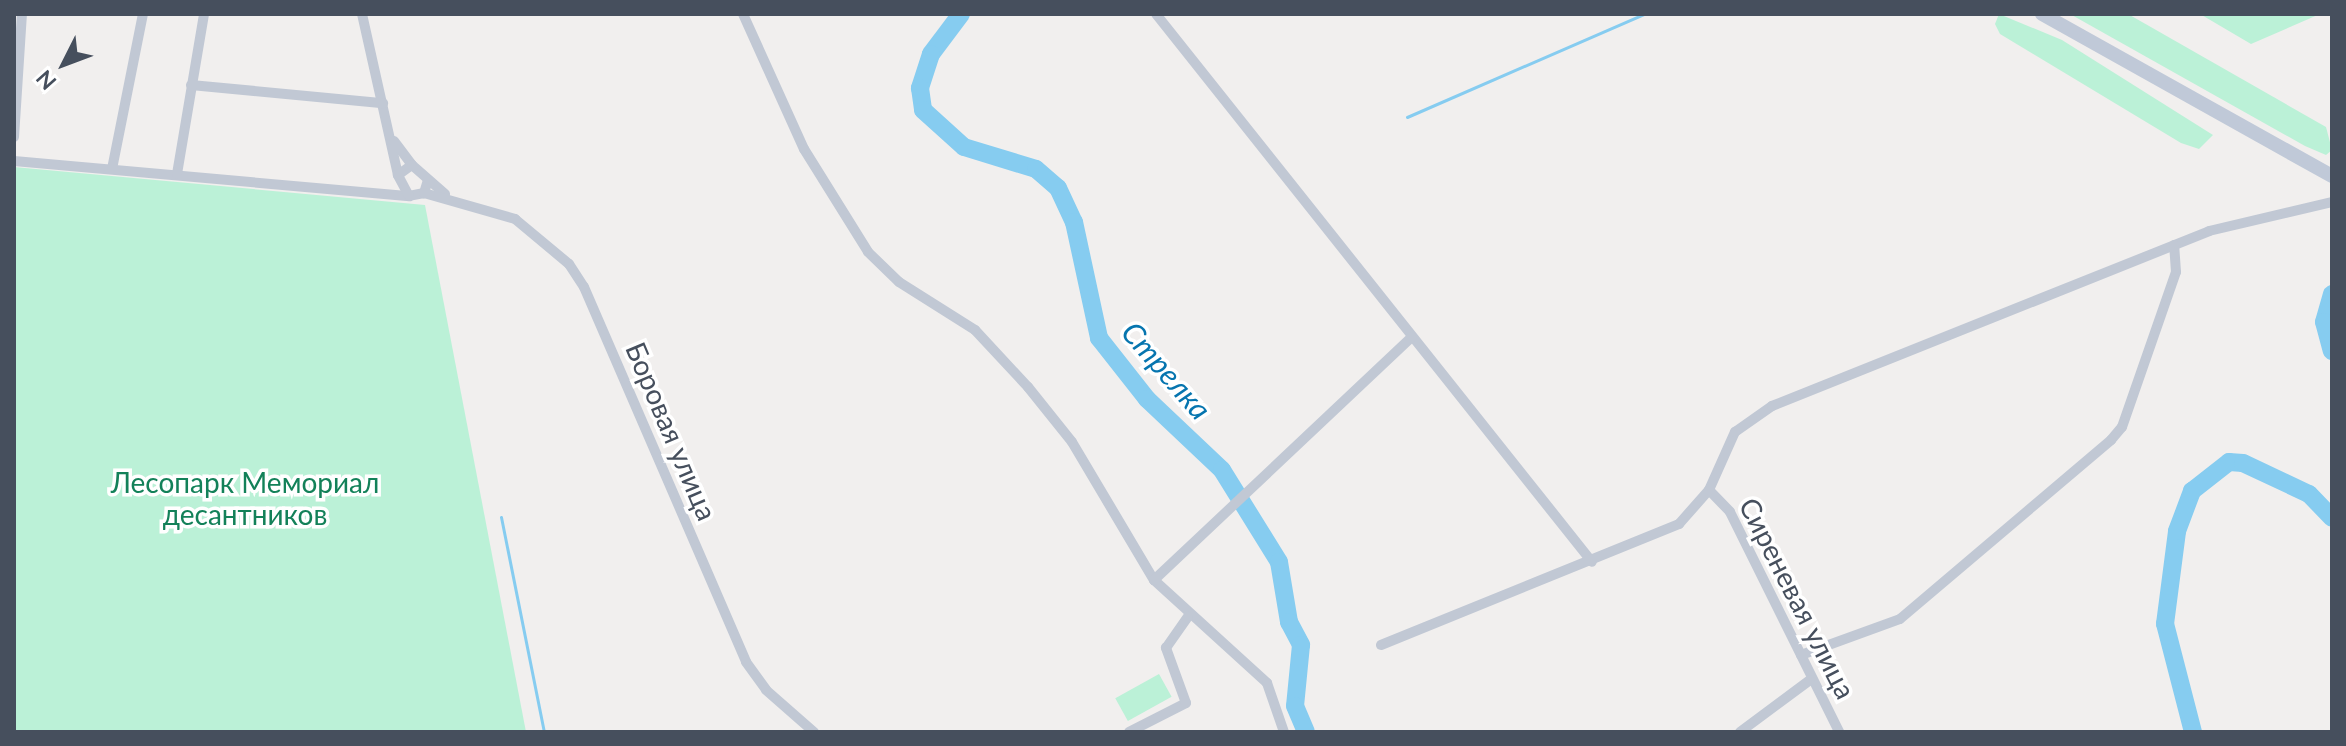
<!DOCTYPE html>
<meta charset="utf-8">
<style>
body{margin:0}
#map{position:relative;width:2346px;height:746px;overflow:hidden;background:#f1efee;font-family:Lato,sans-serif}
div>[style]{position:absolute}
.green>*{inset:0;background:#bbf1d7;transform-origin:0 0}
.stream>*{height:3px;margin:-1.5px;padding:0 1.5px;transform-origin:1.5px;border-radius:1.5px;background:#86ccf0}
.river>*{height:18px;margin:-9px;padding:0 9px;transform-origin:9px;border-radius:9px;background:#86ccf0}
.street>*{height:10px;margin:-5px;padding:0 5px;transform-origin:5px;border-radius:5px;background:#c1c8d4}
.secondary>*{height:14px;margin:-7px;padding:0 7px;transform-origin:7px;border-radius:7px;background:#c0c9d8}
span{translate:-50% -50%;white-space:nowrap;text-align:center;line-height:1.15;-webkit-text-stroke:7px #fff;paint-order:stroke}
.street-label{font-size:28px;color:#464f5d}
.park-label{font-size:28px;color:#138159}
.water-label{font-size:30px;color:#0675af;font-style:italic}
.frame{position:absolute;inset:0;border:16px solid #464f5d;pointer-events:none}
.north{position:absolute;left:24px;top:24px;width:80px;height:80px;-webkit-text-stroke:6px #fff;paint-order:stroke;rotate:228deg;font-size:22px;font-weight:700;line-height:32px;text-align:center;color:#464f5d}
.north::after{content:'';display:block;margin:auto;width:28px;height:36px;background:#464f5d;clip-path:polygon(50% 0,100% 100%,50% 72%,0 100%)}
</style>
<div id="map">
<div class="green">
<div style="clip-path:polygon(1999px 14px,2062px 40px,2213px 135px,2199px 149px,2181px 143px,2000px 34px,1995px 24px)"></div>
<div style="clip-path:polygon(2070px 14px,2128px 14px,2326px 127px,2332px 150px,2326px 155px,2305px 146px)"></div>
<div style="clip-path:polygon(2200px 14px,2320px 14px,2251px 44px)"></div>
<div style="clip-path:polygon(14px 167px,425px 205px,526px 732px,14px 732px)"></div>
<div style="left:1159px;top:674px;width:26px;height:50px;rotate:61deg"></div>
</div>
<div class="stream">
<div style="left:1407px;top:117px;width:258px;rotate:-23.5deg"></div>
<div style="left:501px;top:517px;width:219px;rotate:78.7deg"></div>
</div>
<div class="river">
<div style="left:961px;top:14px;width:50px;rotate:126.9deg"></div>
<div style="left:931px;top:54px;width:36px;rotate:108deg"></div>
<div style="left:920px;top:88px;width:22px;rotate:82deg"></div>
<div style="left:923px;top:110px;width:55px;rotate:42.1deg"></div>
<div style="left:964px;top:147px;width:75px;rotate:17deg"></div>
<div style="left:1036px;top:169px;width:29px;rotate:41deg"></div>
<div style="left:1058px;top:188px;width:38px;rotate:65deg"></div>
<div style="left:1074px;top:222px;width:119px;rotate:77.8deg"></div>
<div style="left:1099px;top:338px;width:78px;rotate:51.8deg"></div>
<div style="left:1147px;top:399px;width:103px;rotate:43.4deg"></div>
<div style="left:1222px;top:470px;width:108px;rotate:58.2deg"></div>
<div style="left:1279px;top:562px;width:61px;rotate:80.5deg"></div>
<div style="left:1289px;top:622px;width:26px;rotate:62deg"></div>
<div style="left:1301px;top:645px;width:61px;rotate:95.6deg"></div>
<div style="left:1295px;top:706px;width:28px;rotate:67deg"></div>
<div style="left:2332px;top:294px;width:29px;rotate:106deg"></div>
<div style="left:2324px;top:322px;width:30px;rotate:75deg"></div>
<div style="left:2193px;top:732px;width:112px;rotate:-104.5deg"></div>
<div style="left:2165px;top:624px;width:94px;rotate:-82.6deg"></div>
<div style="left:2177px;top:531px;width:43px;rotate:-69.4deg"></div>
<div style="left:2192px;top:491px;width:47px;rotate:-38.1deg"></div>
<div style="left:2229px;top:462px;width:14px;rotate:4deg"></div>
<div style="left:2243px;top:463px;width:73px;rotate:25.2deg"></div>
<div style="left:2309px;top:494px;width:33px;rotate:46deg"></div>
</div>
<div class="street">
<div style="left:362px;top:14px;width:165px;rotate:77.4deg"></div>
<div style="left:743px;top:14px;width:148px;rotate:65.7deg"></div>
<div style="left:804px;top:149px;width:121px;rotate:58.1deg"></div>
<div style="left:868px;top:252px;width:43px;rotate:44.1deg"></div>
<div style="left:899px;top:282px;width:90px;rotate:32.3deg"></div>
<div style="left:975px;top:330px;width:78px;rotate:47.1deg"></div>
<div style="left:1028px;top:387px;width:70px;rotate:51.3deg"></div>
<div style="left:1072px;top:442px;width:161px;rotate:59.3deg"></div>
<div style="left:1154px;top:580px;width:153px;rotate:42.3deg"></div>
<div style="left:1267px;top:683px;width:52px;rotate:70.9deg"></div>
<div style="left:1156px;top:14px;width:700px;rotate:51.49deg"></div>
<div style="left:191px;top:85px;width:193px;rotate:5.4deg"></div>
<div style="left:14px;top:137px;width:123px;rotate:-86.3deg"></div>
<div style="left:394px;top:141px;width:30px;rotate:53deg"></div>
<div style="left:14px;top:161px;width:397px;rotate:5.1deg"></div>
<div style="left:112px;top:169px;width:158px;rotate:-78.7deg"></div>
<div style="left:177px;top:174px;width:162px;rotate:-80.4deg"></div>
<div style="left:428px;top:180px;width:14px;rotate:107deg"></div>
<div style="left:424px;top:193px;width:15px;rotate:169deg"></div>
<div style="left:409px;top:196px;width:24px;rotate:-118deg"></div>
<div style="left:398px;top:175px;width:17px;rotate:-36deg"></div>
<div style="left:412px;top:165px;width:44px;rotate:41.3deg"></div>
<div style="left:424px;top:193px;width:95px;rotate:15.9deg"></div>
<div style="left:515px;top:219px;width:70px;rotate:39.8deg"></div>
<div style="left:569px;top:264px;width:27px;rotate:57deg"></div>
<div style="left:584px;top:287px;width:408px;rotate:66.6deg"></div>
<div style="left:746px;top:662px;width:34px;rotate:54deg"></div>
<div style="left:766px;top:690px;width:64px;rotate:41.2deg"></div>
<div style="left:1709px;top:490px;width:30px;rotate:46deg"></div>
<div style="left:1730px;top:512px;width:246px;rotate:63.6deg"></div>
<div style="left:1154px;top:580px;width:354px;rotate:-43.3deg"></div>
<div style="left:1381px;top:645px;width:322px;rotate:-22.1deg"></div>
<div style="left:1679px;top:524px;width:45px;rotate:-48.6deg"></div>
<div style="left:1709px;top:490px;width:64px;rotate:-65.9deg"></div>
<div style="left:1735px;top:432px;width:45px;rotate:-35.1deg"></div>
<div style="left:1772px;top:406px;width:471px;rotate:-21.8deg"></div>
<div style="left:2209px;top:231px;width:126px;rotate:-13.3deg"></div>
<div style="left:1801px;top:655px;width:105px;rotate:-20deg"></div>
<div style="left:1900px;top:619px;width:277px;rotate:-40.3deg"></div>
<div style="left:2111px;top:440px;width:17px;rotate:-50deg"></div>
<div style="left:2122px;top:427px;width:164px;rotate:-70.8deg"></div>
<div style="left:2176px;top:272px;width:27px;rotate:-94deg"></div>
<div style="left:1129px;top:732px;width:64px;rotate:-27deg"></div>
<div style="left:1186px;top:703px;width:59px;rotate:-110deg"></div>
<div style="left:1166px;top:648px;width:38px;rotate:-55deg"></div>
<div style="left:1740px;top:732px;width:87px;rotate:-36.6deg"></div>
</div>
<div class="secondary">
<div style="left:2042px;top:14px;width:332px;rotate:29.2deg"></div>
</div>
<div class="street-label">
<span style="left:672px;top:431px;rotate:67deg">Боровая улица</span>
<span style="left:1798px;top:598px;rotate:63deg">Сиреневая улица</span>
</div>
<div class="park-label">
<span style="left:245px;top:498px">Лесопарк Мемориал<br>десантников</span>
</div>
<div class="water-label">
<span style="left:1167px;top:370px;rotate:49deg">Стрелка</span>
</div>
<div class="frame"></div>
<div class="north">N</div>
</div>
